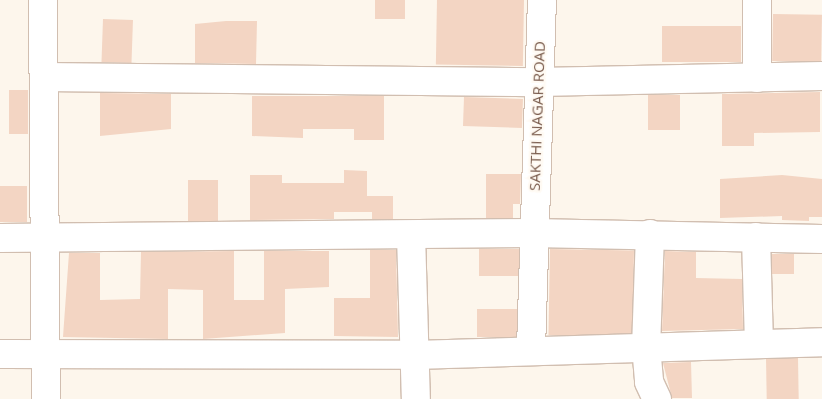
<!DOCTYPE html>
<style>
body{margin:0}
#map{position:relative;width:822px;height:399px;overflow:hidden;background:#fdf6ec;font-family:"Open Sans",sans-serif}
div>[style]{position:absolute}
.building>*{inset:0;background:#f3d5c3;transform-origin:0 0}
.roads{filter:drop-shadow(1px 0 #d1beb0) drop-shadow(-1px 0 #d1beb0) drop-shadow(0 1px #d1beb0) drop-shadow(0 -1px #d1beb0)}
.minor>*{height:28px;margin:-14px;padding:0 14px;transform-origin:14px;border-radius:14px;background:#fff}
span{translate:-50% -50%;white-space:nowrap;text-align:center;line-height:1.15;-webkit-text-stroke:4.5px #fffaf3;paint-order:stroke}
.street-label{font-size:15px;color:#7a5c4d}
</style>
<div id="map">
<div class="building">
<div style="left:375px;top:0;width:30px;height:19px"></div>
<div style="left:524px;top:0;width:66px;height:87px;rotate:91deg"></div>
<div style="left:773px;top:14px;width:49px;height:47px;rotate:1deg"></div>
<div style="left:103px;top:19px;width:30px;height:43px;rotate:2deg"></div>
<div style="clip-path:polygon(226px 21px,257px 21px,256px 64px,195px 63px,195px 24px)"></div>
<div style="left:741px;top:26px;width:36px;height:79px;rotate:90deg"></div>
<div style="left:9px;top:90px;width:19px;height:44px"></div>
<div style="clip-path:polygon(820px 92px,820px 132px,754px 133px,754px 146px,722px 146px,722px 94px)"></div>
<div style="clip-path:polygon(100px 93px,171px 94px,171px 129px,100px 136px)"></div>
<div style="left:648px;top:95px;width:32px;height:35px"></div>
<div style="clip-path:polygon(252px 96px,384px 96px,384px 140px,354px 140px,354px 129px,303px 129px,303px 138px,252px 136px)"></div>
<div style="left:464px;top:97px;width:59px;height:29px;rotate:2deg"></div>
<div style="clip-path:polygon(344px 170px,367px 171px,367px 196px,393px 196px,393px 219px,372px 219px,372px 212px,334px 212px,334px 219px,250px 220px,250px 175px,282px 175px,282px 183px,344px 183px)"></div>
<div style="clip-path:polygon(486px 174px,521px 174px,520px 204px,513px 204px,513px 218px,486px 218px)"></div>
<div style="clip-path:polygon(782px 175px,822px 179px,822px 217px,809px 217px,809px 221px,782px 220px,782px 216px,720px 218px,720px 179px)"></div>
<div style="left:188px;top:180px;width:30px;height:41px"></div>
<div style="left:0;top:186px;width:27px;height:36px"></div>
<div style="left:479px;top:249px;width:40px;height:27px"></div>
<div style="left:550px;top:249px;width:84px;height:86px;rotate:1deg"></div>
<div style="clip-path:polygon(370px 250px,396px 250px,398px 337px,334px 336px,334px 298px,370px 298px)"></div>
<div style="clip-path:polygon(234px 251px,234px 300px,264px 300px,264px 251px,329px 251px,329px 287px,285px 289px,285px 333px,203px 339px,203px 290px,168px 289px,168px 339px,63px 337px,69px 253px,100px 253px,100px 300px,140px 299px,141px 252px)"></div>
<div style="clip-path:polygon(665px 251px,696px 252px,696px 278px,742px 279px,743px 329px,662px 331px)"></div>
<div style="left:772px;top:254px;width:22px;height:20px"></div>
<div style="left:477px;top:309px;width:40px;height:28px"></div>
<div style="left:798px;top:358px;width:41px;height:32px;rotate:89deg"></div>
<div style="clip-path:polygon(691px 362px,692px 398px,672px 398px,663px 363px)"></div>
</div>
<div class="roads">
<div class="minor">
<div style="left:43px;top:0;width:399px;rotate:89.6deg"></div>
<div style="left:44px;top:77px;width:494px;rotate:0.6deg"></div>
<div style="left:538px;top:82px;width:284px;rotate:-1.2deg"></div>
<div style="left:757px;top:78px;width:78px;rotate:-90deg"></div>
<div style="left:650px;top:234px;width:112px;rotate:92deg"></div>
<div style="left:646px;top:346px;width:36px;rotate:85deg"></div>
<div style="left:649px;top:382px;width:19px;rotate:65deg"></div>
<div style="left:411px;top:235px;width:164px;rotate:88.3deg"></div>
<div style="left:756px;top:237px;width:106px;rotate:88.4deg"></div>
<div style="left:0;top:238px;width:533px;rotate:-0.54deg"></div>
<div style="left:533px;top:233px;width:289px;rotate:1.2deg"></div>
<div style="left:531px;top:349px;width:349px;rotate:-88.2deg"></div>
<div style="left:0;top:354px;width:415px;rotate:0.1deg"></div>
<div style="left:415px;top:355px;width:407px;rotate:-1.8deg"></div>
</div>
</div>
<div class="street-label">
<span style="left:537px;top:116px;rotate:-88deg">SAKTHI NAGAR ROAD</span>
</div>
</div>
